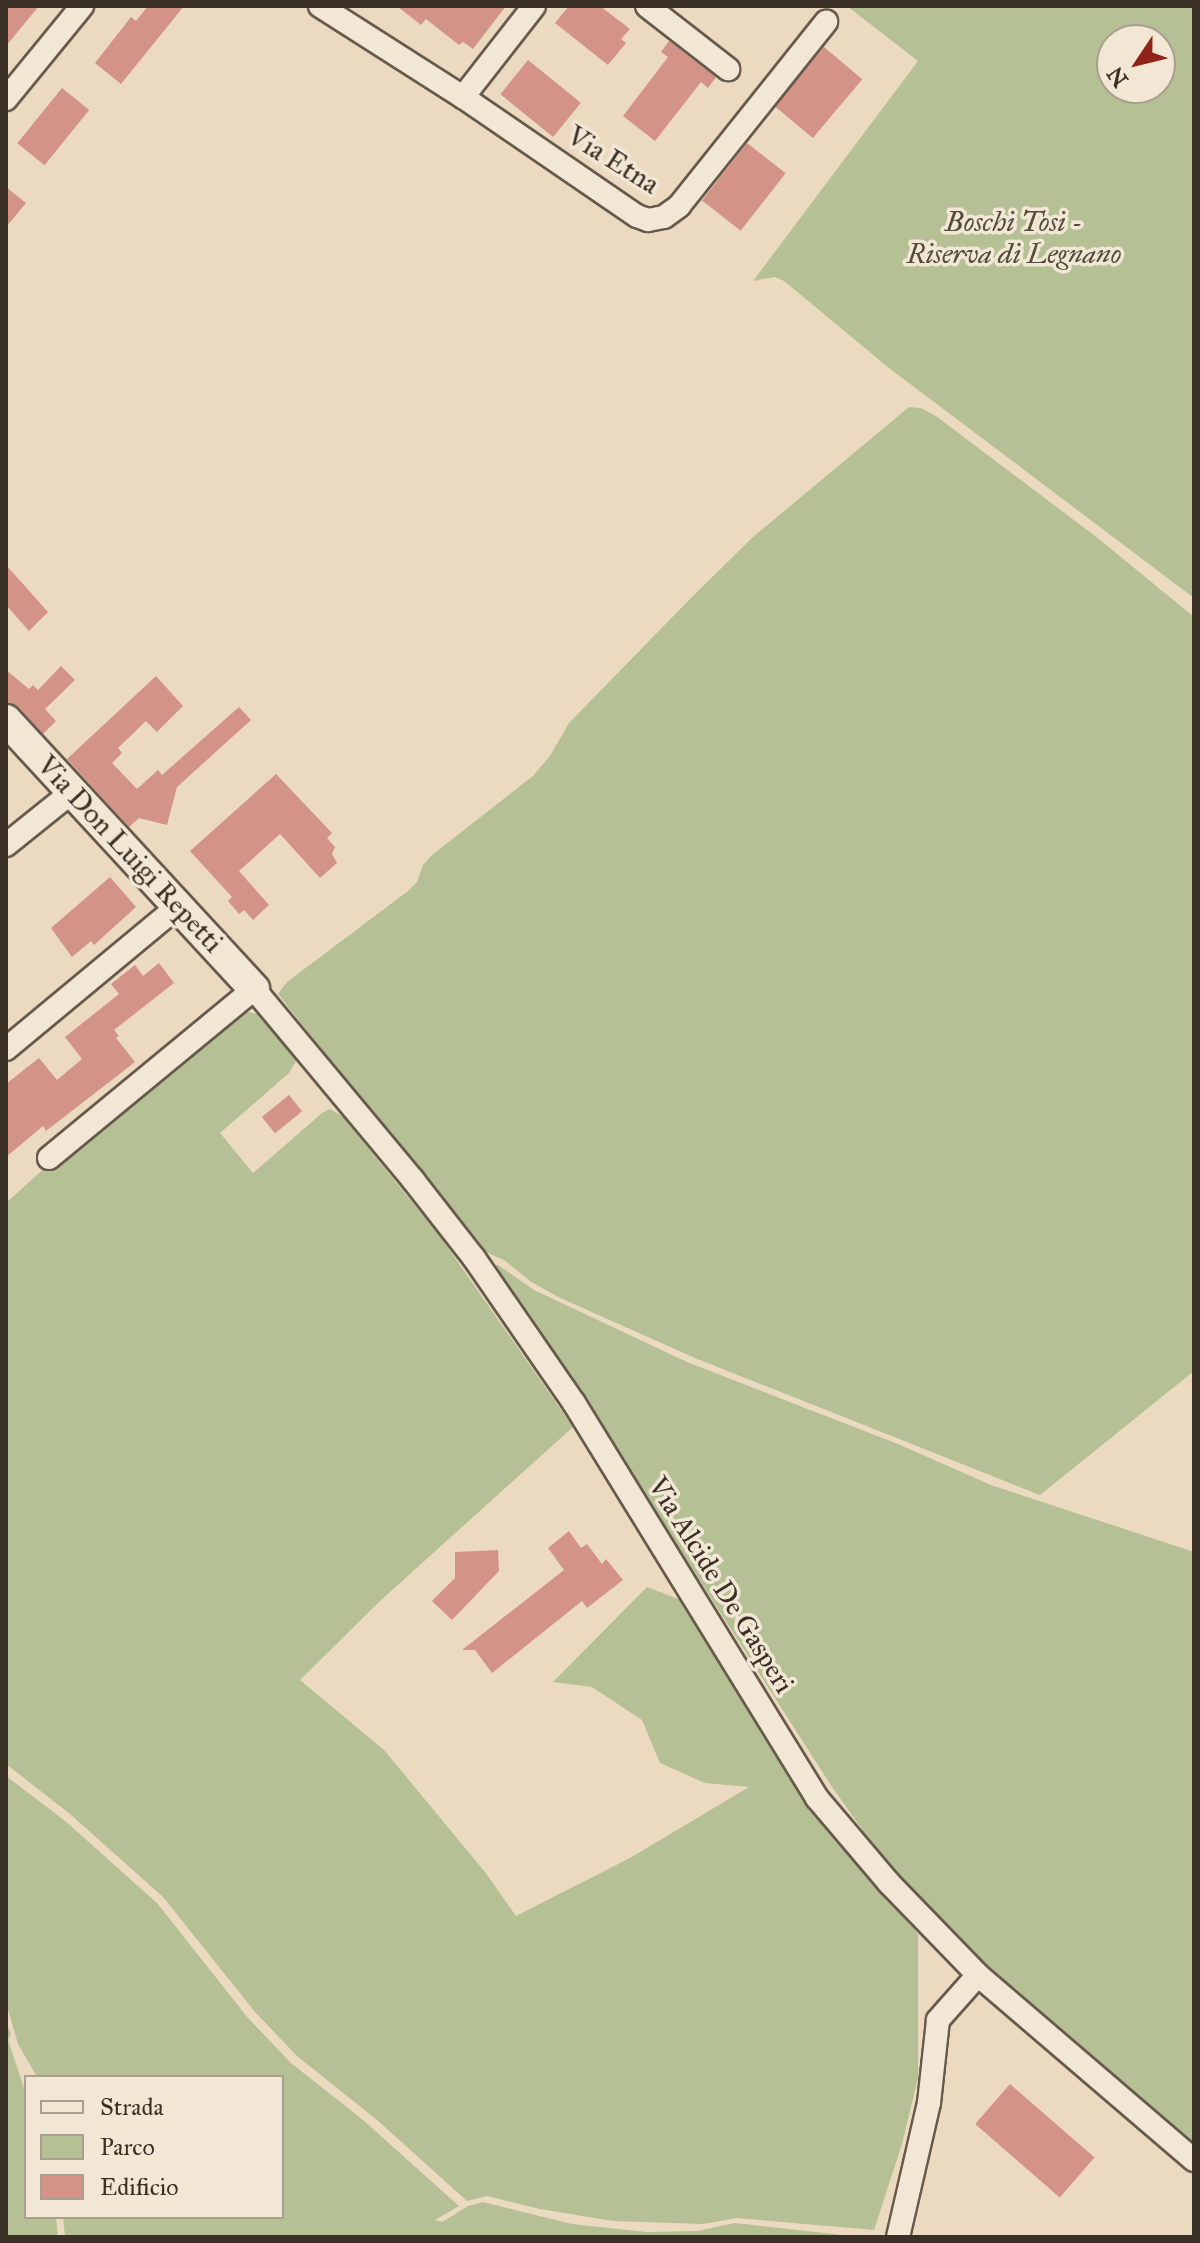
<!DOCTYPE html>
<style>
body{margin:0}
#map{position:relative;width:1200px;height:2243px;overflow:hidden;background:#ebdabf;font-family:"IM FELL Great Primer",serif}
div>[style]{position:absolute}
.green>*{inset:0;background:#b5c094}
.building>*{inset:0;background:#d39386;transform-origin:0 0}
.roads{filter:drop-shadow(2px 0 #675a4c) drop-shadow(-2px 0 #675a4c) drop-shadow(0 2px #675a4c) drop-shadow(0 -2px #675a4c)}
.street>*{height:22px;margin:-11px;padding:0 11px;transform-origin:11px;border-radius:11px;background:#f2e7d5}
.secondary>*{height:30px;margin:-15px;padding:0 15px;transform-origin:15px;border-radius:15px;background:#f2e7d5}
span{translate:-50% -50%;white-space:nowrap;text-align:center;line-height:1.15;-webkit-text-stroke:7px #f2e7d5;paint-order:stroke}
.street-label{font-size:28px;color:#3b3026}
.park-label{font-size:28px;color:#534d3c;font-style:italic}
.frame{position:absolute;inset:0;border:8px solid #3b3026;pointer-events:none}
.legend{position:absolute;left:24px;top:2075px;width:260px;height:144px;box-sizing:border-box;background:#f2e7d5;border:2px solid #a99e8f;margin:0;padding:10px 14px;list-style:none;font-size:24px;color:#3b3026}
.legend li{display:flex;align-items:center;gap:16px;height:40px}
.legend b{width:40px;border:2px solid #a99e8f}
.north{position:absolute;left:1096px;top:24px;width:80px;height:80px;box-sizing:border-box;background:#f2e7d5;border:2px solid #a99e8f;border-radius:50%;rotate:235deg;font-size:22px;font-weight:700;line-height:32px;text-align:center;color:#3b3026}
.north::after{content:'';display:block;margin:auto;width:28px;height:36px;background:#8f2418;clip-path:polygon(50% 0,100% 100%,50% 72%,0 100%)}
</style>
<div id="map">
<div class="green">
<div style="clip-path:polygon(evenodd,847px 6px,1194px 6px,1194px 598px,889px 368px,784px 281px,775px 277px,753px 281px,918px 61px,847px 6px,1112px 40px,1160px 40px,1160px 88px,1112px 88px,1112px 40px)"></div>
<div style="clip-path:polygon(909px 407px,921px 408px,936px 416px,1099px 539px,1194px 617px,1194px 1371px,1040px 1495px,695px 1358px,558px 1297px,530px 1281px,504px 1260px,481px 1250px,278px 994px,287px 982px,408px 891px,417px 882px,423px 865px,432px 855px,533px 776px,550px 756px,569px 723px,690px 599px,753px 537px)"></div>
<div style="clip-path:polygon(243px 1011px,262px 1015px,297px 1059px,289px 1073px,220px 1133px,253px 1173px,322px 1113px,330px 1109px,343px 1117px,439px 1235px,573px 1427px,380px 1601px,300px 1680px,384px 1750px,485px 1872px,516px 1916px,630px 1858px,749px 1787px,705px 1783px,660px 1763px,642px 1720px,592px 1687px,553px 1682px,647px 1587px,681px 1600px,833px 1831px,918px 1934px,918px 2078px,902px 2144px,874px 2230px,737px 2218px,703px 2224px,613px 2221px,540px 2209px,487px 2196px,467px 2201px,377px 2120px,297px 2056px,255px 2012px,163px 1897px,70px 1814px,6px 1764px,6px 1203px,50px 1163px)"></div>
<div style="clip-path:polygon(498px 1265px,534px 1290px,687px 1362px,898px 1444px,991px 1485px,1194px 1552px,1194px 2147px,1001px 1983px,899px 1881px,832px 1787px,565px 1370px,492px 1266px)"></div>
<div style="clip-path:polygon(6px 1776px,64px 1820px,157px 1903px,248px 2018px,291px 2063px,363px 2120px,459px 2206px,435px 2220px,442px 2222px,468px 2206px,483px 2202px,572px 2224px,646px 2232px,697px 2231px,735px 2223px,860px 2237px,65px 2237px,63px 2217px,282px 2217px,282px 2077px,37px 2077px,18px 2044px,6px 2003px)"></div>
<div style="clip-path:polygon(6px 2022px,11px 2034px,8px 2040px,26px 2094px,26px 2217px,56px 2217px,58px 2237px,6px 2237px)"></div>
</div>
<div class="building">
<div style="clip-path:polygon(6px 6px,39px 6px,6px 46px)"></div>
<div style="clip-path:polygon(148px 6px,184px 6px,121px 84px,95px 63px,131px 17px,136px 21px)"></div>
<div style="clip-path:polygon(397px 6px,506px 6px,473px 49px,463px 42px,459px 45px,426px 19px,421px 25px)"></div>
<div style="clip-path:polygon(569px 6px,600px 6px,630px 29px,621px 39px,626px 43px,608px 65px,555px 23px)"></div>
<div style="clip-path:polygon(669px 41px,716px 77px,708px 88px,701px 82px,655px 141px,623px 116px,668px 57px,661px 52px)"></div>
<div style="left:824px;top:47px;width:50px;height:77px;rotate:40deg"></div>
<div style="left:528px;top:60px;width:68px;height:44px;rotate:39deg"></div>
<div style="left:62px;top:88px;width:35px;height:71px;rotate:39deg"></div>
<div style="left:747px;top:143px;width:49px;height:73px;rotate:38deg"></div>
<div style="clip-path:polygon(6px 187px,26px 203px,6px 227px)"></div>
<div style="clip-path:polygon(6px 565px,48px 612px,29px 631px,6px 605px)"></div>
<div style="clip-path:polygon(61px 666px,75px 680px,45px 709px,56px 721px,43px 734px,19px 708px,6px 701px,6px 670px,29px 689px,33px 685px,38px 690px)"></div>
<div style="clip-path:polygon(156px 676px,183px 706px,157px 732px,146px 721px,118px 748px,122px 753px,112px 763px,137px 789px,158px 770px,162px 775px,239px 707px,251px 720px,177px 787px,167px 825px,139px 818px,129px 827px,67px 759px)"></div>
<div style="clip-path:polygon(276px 774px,332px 833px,327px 838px,335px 847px,332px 854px,337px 863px,320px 878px,280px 834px,239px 871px,269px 905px,253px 920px,244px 910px,239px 914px,228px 901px,232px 897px,190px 851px)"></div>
<div style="clip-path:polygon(110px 877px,136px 907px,94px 945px,91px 941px,72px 957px,51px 928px)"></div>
<div style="clip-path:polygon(159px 963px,174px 983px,114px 1030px,119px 1036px,116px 1038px,135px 1062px,46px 1131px,43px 1126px,6px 1157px,6px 1084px,39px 1058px,57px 1080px,82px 1059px,65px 1037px,119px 994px,111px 984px,135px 965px,143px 976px)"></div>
<div style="left:289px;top:1095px;width:21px;height:35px;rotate:51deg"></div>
<div style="clip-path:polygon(569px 1531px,581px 1548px,587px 1544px,602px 1564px,606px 1559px,623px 1580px,587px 1608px,582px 1601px,492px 1673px,475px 1650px,462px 1650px,564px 1570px,548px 1548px)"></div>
<div style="clip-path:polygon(498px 1550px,499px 1571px,452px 1620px,432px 1601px,455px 1578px,455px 1552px)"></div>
<div style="left:1010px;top:2084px;width:112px;height:53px;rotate:41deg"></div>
</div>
<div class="roads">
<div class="street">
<div style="left:320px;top:6px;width:169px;rotate:32.5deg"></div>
<div style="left:463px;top:97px;width:211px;rotate:34.4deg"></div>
<div style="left:637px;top:216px;width:12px;rotate:20deg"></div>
<div style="left:648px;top:220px;width:16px;rotate:-11deg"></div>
<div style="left:664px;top:217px;width:19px;rotate:-36deg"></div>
<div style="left:679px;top:206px;width:236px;rotate:-51.4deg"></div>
<div style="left:647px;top:6px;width:103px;rotate:37.9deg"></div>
<div style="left:463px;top:97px;width:115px;rotate:-52deg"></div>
<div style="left:6px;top:99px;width:120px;rotate:-50.7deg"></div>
<div style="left:6px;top:845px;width:85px;rotate:-38.8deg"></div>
<div style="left:6px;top:1049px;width:224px;rotate:-39.7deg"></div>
<div style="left:49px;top:1158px;width:266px;rotate:-39.5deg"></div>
<div style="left:254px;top:989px;width:249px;rotate:50.2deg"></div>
<div style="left:413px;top:1180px;width:99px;rotate:52deg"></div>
<div style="left:474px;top:1258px;width:176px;rotate:55.4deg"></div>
<div style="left:574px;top:1403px;width:464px;rotate:58.4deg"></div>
<div style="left:817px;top:1798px;width:111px;rotate:49.7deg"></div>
<div style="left:889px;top:1883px;width:128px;rotate:45.9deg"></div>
<div style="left:978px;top:1975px;width:284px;rotate:40.6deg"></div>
<div style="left:898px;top:2237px;width:138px;rotate:-77deg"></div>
<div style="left:929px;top:2103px;width:83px;rotate:-83.8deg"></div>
<div style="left:938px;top:2020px;width:60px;rotate:-48.4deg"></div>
</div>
<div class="secondary">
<div style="left:6px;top:720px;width:366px;rotate:47.3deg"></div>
</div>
</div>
<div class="street-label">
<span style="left:613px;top:160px;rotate:32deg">Via Etna</span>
<span style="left:130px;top:854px;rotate:47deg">Via Don Luigi Repetti</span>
<span style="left:721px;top:1585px;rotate:58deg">Via Alcide De Gasperi</span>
</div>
<div class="park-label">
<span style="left:1014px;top:238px">Boschi Tosi -<br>Riserva di Legnano</span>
</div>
<div class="frame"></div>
<ul class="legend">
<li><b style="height:10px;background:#f2e7d5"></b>Strada</li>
<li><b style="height:22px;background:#b5c094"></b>Parco</li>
<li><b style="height:22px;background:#d39386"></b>Edificio</li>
</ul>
<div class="north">N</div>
</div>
